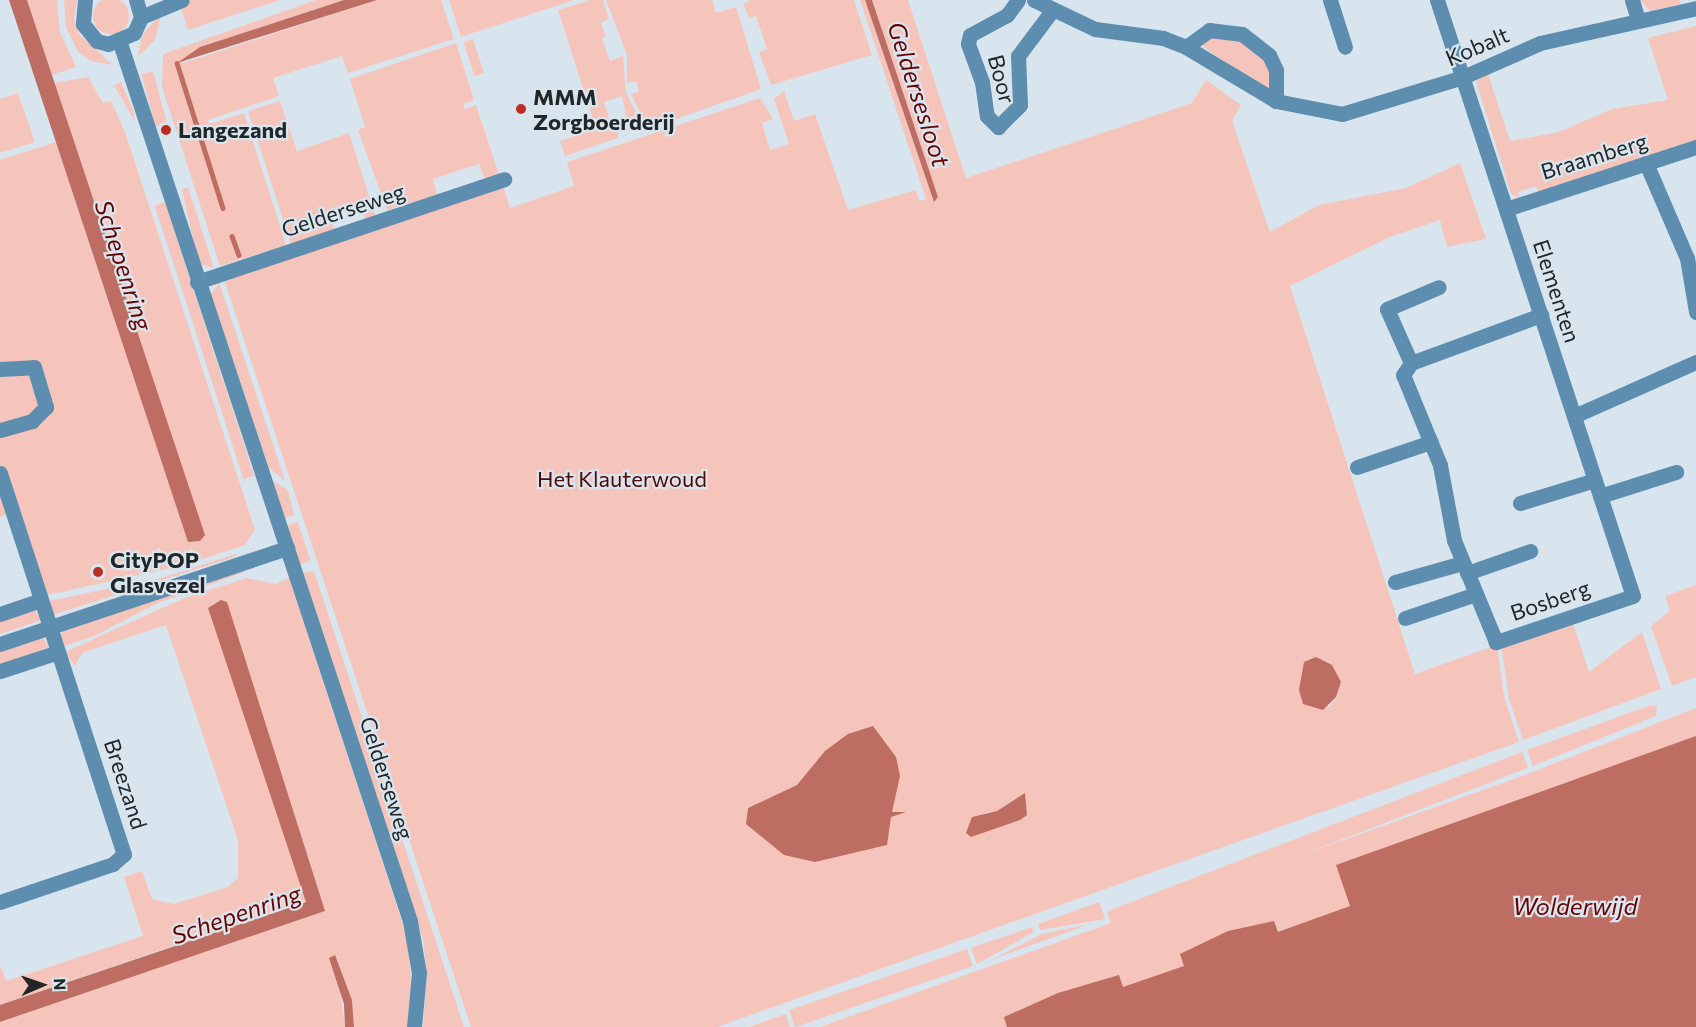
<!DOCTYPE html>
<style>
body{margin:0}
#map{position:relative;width:1696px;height:1027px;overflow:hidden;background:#d9e5ee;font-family:Commissioner,sans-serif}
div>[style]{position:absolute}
.green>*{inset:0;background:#f5c5bc;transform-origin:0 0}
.round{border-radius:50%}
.water>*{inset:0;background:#bd6d61}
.stream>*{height:4.5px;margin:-2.25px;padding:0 2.25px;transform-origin:2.25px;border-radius:2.25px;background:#bd6d61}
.minor>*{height:15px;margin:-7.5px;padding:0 7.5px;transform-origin:7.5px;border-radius:7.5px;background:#5d8eb0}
.dots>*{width:16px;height:16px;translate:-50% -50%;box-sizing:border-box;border:3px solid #d9e5ee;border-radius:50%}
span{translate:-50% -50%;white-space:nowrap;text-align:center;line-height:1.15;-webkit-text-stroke:4.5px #d9e5ee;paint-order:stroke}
.street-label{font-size:22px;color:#212629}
.poi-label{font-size:22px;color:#212629;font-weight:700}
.left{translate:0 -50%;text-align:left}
.park-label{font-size:22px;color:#520703}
.water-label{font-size:24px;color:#6a0200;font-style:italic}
.north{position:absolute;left:12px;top:955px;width:60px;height:60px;-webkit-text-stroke:4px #d9e5ee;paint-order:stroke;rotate:88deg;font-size:16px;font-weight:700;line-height:24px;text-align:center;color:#212629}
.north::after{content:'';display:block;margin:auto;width:21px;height:27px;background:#212629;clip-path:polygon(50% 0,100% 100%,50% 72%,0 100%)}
</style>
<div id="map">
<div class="green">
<div class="round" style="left:93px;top:-2px;width:36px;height:36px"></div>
<div style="clip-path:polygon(27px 0,57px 0,60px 32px,76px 67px,52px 75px)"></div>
<div style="clip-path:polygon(64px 0,77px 0,74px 19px,79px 34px,113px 65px,91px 61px,78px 52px,66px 27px)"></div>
<div style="clip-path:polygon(191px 0,280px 0,188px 30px,180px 5px)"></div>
<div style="clip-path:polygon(316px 0,344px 0,200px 47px,180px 64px,377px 0,441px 0,454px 39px,348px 73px,342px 56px,273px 78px,279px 96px,208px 120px,209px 124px,244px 113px,286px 245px,220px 266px,162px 87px,163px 54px)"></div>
<div style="clip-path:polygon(449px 0,574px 0,461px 37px)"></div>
<div style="clip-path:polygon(590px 0,603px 0,609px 19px,601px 23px,606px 36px,602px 38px,610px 61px,623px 56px,626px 93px,645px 129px,629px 131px,622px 96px,604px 102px,611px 124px,618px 122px,618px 138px,565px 156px,560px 141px,596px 129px,558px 10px)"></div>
<div style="clip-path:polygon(606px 0,712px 0,716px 13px,736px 7px,761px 89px,648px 129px,631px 94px,639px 91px,636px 81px,627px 83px,627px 55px)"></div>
<div style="clip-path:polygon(751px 0,854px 0,872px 55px,771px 85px,759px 52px,767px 49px,756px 16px,749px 18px,743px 4px)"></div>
<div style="clip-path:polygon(evenodd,860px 0,865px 0,934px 202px,938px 197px,872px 0,908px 0,966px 178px,1192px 103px,1206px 80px,1241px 105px,1232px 121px,1270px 232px,1319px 205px,1406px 188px,1460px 163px,1486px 239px,1447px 247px,1440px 220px,1390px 237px,1290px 286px,1415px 674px,1497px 645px,1504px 696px,1519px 742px,717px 1027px,471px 1027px,224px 279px,503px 186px,510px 208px,574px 186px,567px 162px,760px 98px,773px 119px,762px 123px,770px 150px,789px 144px,774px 99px,784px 91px,794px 121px,815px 114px,848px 210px,916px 190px,919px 201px,926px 199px,860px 0,1326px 661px,1340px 679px,1336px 698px,1329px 707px,1303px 704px,1300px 690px,1326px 661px,860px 0,1025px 794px,1027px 815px,978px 814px,997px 811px,1025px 794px)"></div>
<div style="clip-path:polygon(1640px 0,1679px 0,1681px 4px,1650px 11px)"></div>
<div style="clip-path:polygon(161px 14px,155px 40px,138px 57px,142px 35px)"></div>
<div style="clip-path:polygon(1696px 26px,1696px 142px,1539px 193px,1536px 186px,1518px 192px,1520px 198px,1511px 194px,1476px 81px,1488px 74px,1510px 141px,1559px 132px,1612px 109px,1668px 100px,1648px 38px)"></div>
<div style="clip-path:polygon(1212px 36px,1243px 41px,1265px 61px,1273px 75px,1268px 91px,1202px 46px)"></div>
<div style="left:473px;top:39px;width:36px;height:10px;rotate:72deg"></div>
<div style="clip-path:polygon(456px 43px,474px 100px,463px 104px,465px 109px,476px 105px,499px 175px,485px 180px,479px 164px,433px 179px,437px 195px,387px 210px,358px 130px,365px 127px,350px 79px)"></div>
<div style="left:153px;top:71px;width:54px;height:12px;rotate:75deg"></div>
<div style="clip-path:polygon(88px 77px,103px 103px,111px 101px,125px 132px,255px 530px,245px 545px,184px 565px,47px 595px,16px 511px,0 517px,0 160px,56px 142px,188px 542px,205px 535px,54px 83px)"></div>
<div style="clip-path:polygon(121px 82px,133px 110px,135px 122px,114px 85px)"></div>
<div style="clip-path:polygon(18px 93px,35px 142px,0 153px,0 99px)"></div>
<div style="clip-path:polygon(280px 101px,297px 151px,349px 133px,375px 215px,365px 219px,360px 207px,331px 216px,334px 230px,291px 244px,248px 111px)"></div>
<div style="clip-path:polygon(188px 187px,214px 268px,201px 264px,194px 243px,182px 189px)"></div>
<div style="left:165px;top:202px;width:288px;height:11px;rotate:72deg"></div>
<div style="clip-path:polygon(219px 282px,285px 481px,269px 468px,211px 295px)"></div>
<div style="clip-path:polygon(272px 481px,288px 490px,294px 515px,285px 518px)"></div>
<div style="left:298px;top:522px;width:41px;height:12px;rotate:72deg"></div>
<div style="clip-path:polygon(239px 553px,234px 557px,53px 615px,49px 601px,161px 578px)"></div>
<div style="clip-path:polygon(314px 571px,464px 1027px,423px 1027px,427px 974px,423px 939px,303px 573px)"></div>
<div style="clip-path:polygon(238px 572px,245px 572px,158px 603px,92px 637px,64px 646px,60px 636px,64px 630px)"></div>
<div style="clip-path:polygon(246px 578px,276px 584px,289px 578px,407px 937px,411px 980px,407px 1027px,354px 1027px,352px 1000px,335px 955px,345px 1027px,0 1027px,0 1022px,325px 911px,307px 900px,0 1005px,0 965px,6px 981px,143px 936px,124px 877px,142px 871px,152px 899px,174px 904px,228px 887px,238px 878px,238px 840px,166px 625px,82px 653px,75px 666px,65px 652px,182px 599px)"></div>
<div style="clip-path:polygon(1696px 585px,1696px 677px,1672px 686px,1651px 626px,1670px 611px,1665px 596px)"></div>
<div style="clip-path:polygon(34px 609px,42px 620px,0 634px,0 619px)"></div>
<div style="clip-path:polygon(1571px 618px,1589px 672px,1642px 632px,1661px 689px,1523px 740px,1509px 699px,1501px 644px)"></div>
<div style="clip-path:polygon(42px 636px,49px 647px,0 666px,0 650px)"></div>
<div style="clip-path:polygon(1651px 705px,1657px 707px,1656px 716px,1533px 766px,1527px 750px)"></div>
<div style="clip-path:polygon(1696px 708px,1696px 1027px,820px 1027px,1525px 775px)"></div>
<div style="left:1522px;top:752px;width:17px;height:445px;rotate:69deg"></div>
<div style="clip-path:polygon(1099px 902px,1105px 919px,1040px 930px,1038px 924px)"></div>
<div style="clip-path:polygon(1090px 924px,1029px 946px,991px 960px,1042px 934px)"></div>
<div style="clip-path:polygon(1032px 927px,1034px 932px,977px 964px,971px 948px)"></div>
<div style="left:967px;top:949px;width:18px;height:188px;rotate:71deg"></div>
<div style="clip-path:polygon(786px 1014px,790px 1027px,749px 1027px)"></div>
</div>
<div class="water">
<div style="clip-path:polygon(9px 0,27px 0,205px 535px,200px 541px,188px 542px)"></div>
<div style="clip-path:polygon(344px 0,377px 0,177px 63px,200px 47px)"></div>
<div style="clip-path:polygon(865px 0,872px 0,938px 197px,934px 202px)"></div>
<div style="clip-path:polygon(221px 600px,227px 602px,325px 911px,0 1022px,0 1005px,306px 902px,208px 608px)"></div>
<div style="clip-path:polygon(1316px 657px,1332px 665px,1341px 682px,1336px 697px,1323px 710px,1303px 704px,1299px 690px,1304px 662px)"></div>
<div style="clip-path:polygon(873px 726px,896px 757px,900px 776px,892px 812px,906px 812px,891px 817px,887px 845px,815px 862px,784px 855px,746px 824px,748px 808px,797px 785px,825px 751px,848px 734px)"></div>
<div style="clip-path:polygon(1696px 736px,1696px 1027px,1007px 1027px,1004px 1017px,1058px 993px,1119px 975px,1123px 987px,1184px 966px,1180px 954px,1228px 931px,1274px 921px,1278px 932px,1350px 906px,1336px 865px)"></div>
<div style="clip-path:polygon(1025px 793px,1027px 815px,1020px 820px,971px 837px,966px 833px,972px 817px,997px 811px)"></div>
<div style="clip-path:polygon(335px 955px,352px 1000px,354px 1027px,345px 1027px,344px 1004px,329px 958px)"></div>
</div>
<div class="stream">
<div style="left:177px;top:63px;width:152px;rotate:72.4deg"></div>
<div style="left:232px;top:236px;width:20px;rotate:70deg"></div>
</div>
<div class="minor">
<div style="left:85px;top:0;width:24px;rotate:95deg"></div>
<div style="left:83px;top:24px;width:22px;rotate:51deg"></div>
<div style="left:97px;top:41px;width:11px;rotate:15deg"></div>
<div style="left:108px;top:44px;width:28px;rotate:-23deg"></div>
<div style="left:134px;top:33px;width:17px;rotate:-66deg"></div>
<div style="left:141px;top:17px;width:18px;rotate:-106deg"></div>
<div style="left:1018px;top:0;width:19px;rotate:126deg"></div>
<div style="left:1007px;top:15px;width:42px;rotate:151.6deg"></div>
<div style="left:970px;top:35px;width:9px;rotate:103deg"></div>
<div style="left:968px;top:44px;width:40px;rotate:69.8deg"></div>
<div style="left:982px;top:82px;width:34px;rotate:82deg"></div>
<div style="left:987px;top:116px;width:16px;rotate:45deg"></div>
<div style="left:998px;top:127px;width:31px;rotate:-45deg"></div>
<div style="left:1020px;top:105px;width:49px;rotate:-92.3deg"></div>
<div style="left:1018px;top:56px;width:55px;rotate:-53.1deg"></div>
<div style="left:1034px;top:0;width:68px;rotate:25.4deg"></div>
<div style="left:1095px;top:29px;width:69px;rotate:7.5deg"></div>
<div style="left:1163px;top:38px;width:25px;rotate:21deg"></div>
<div style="left:1186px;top:47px;width:105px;rotate:31deg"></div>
<div style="left:1276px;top:101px;width:67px;rotate:11.1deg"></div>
<div style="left:1342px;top:114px;width:127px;rotate:-17deg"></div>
<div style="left:1463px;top:77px;width:84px;rotate:-23.8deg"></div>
<div style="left:1540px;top:43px;width:160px;rotate:-12.6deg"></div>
<div style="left:1330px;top:0;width:49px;rotate:72.3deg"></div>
<div style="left:1437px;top:0;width:627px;rotate:71.8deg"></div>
<div style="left:1633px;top:596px;width:145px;rotate:161.4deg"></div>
<div style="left:1496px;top:642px;width:110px;rotate:-112.4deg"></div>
<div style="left:1454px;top:540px;width:76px;rotate:-100.6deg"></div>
<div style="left:1440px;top:465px;width:97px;rotate:-112.3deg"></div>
<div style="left:1403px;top:375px;width:14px;rotate:-56deg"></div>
<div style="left:1411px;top:363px;width:139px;rotate:-20.3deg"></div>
<div style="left:1632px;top:0;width:21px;rotate:73deg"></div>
<div style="left:141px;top:17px;width:44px;rotate:-22.5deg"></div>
<div style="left:120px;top:43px;width:925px;rotate:71.72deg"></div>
<div style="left:410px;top:921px;width:53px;rotate:80.2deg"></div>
<div style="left:419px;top:973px;width:54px;rotate:95.3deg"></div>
<div style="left:1186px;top:47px;width:29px;rotate:-36deg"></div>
<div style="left:1209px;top:30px;width:33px;rotate:7deg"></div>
<div style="left:1242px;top:34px;width:34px;rotate:38deg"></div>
<div style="left:1269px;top:55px;width:17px;rotate:65deg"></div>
<div style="left:1276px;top:70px;width:31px;rotate:90deg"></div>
<div style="left:1646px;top:163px;width:103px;rotate:66.7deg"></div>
<div style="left:1687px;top:258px;width:55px;rotate:80.5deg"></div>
<div style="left:1506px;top:209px;width:200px;rotate:-18.1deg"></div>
<div style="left:197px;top:282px;width:324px;rotate:-18.5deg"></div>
<div style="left:1411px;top:363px;width:59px;rotate:-114deg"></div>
<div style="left:1387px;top:309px;width:56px;rotate:-22.9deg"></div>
<div style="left:0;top:369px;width:34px;rotate:-3deg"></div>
<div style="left:34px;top:367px;width:42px;rotate:73.3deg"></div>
<div style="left:46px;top:407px;width:20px;rotate:135deg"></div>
<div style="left:32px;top:421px;width:33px;rotate:164deg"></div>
<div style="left:1574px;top:416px;width:133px;rotate:-23.9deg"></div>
<div style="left:1357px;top:467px;width:78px;rotate:-18.7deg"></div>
<div style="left:0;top:473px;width:401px;rotate:72deg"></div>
<div style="left:124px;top:854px;width:15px;rotate:138deg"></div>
<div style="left:113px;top:864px;width:119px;rotate:161.4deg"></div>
<div style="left:1600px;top:496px;width:80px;rotate:-17.5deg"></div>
<div style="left:1520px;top:503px;width:78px;rotate:-17deg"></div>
<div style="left:1467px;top:573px;width:67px;rotate:-19.2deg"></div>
<div style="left:1395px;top:582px;width:70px;rotate:-15.8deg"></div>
<div style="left:0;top:614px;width:43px;rotate:-18.9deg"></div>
<div style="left:1405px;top:618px;width:75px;rotate:-18.7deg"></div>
<div style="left:0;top:644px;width:303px;rotate:-18.5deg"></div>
<div style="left:0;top:671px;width:61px;rotate:-18.1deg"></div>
</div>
<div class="dots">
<div style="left:521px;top:109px;background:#bc2e20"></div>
<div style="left:166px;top:130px;background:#bc2e20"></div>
<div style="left:98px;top:572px;background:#bc2e20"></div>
</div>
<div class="street-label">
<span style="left:1477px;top:46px;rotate:-23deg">Kobalt</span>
<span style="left:1002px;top:79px;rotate:75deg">Boor</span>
<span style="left:1594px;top:156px;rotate:-17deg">Braamberg</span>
<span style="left:343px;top:210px;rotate:-18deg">Gelderseweg</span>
<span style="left:1557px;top:291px;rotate:72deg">Elementen</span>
<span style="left:1550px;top:600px;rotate:-19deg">Bosberg</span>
<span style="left:387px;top:778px;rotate:72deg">Gelderseweg</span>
<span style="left:126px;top:784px;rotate:72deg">Breezand</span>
</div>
<div class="poi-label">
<span class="left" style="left:533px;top:109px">MMM<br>Zorgboerderij</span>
<span class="left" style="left:178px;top:130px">Langezand</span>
<span class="left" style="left:110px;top:572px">CityPOP<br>Glasvezel</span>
</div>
<div class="park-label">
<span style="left:622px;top:479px">Het Klauterwoud</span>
</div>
<div class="water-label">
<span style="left:919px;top:94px;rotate:72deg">Geldersesloot</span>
<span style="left:124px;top:265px;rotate:72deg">Schepenring</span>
<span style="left:1575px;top:906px">Wolderwijd</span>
<span style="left:236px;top:914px;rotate:-19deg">Schepenring</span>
</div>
<div class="north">N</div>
</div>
